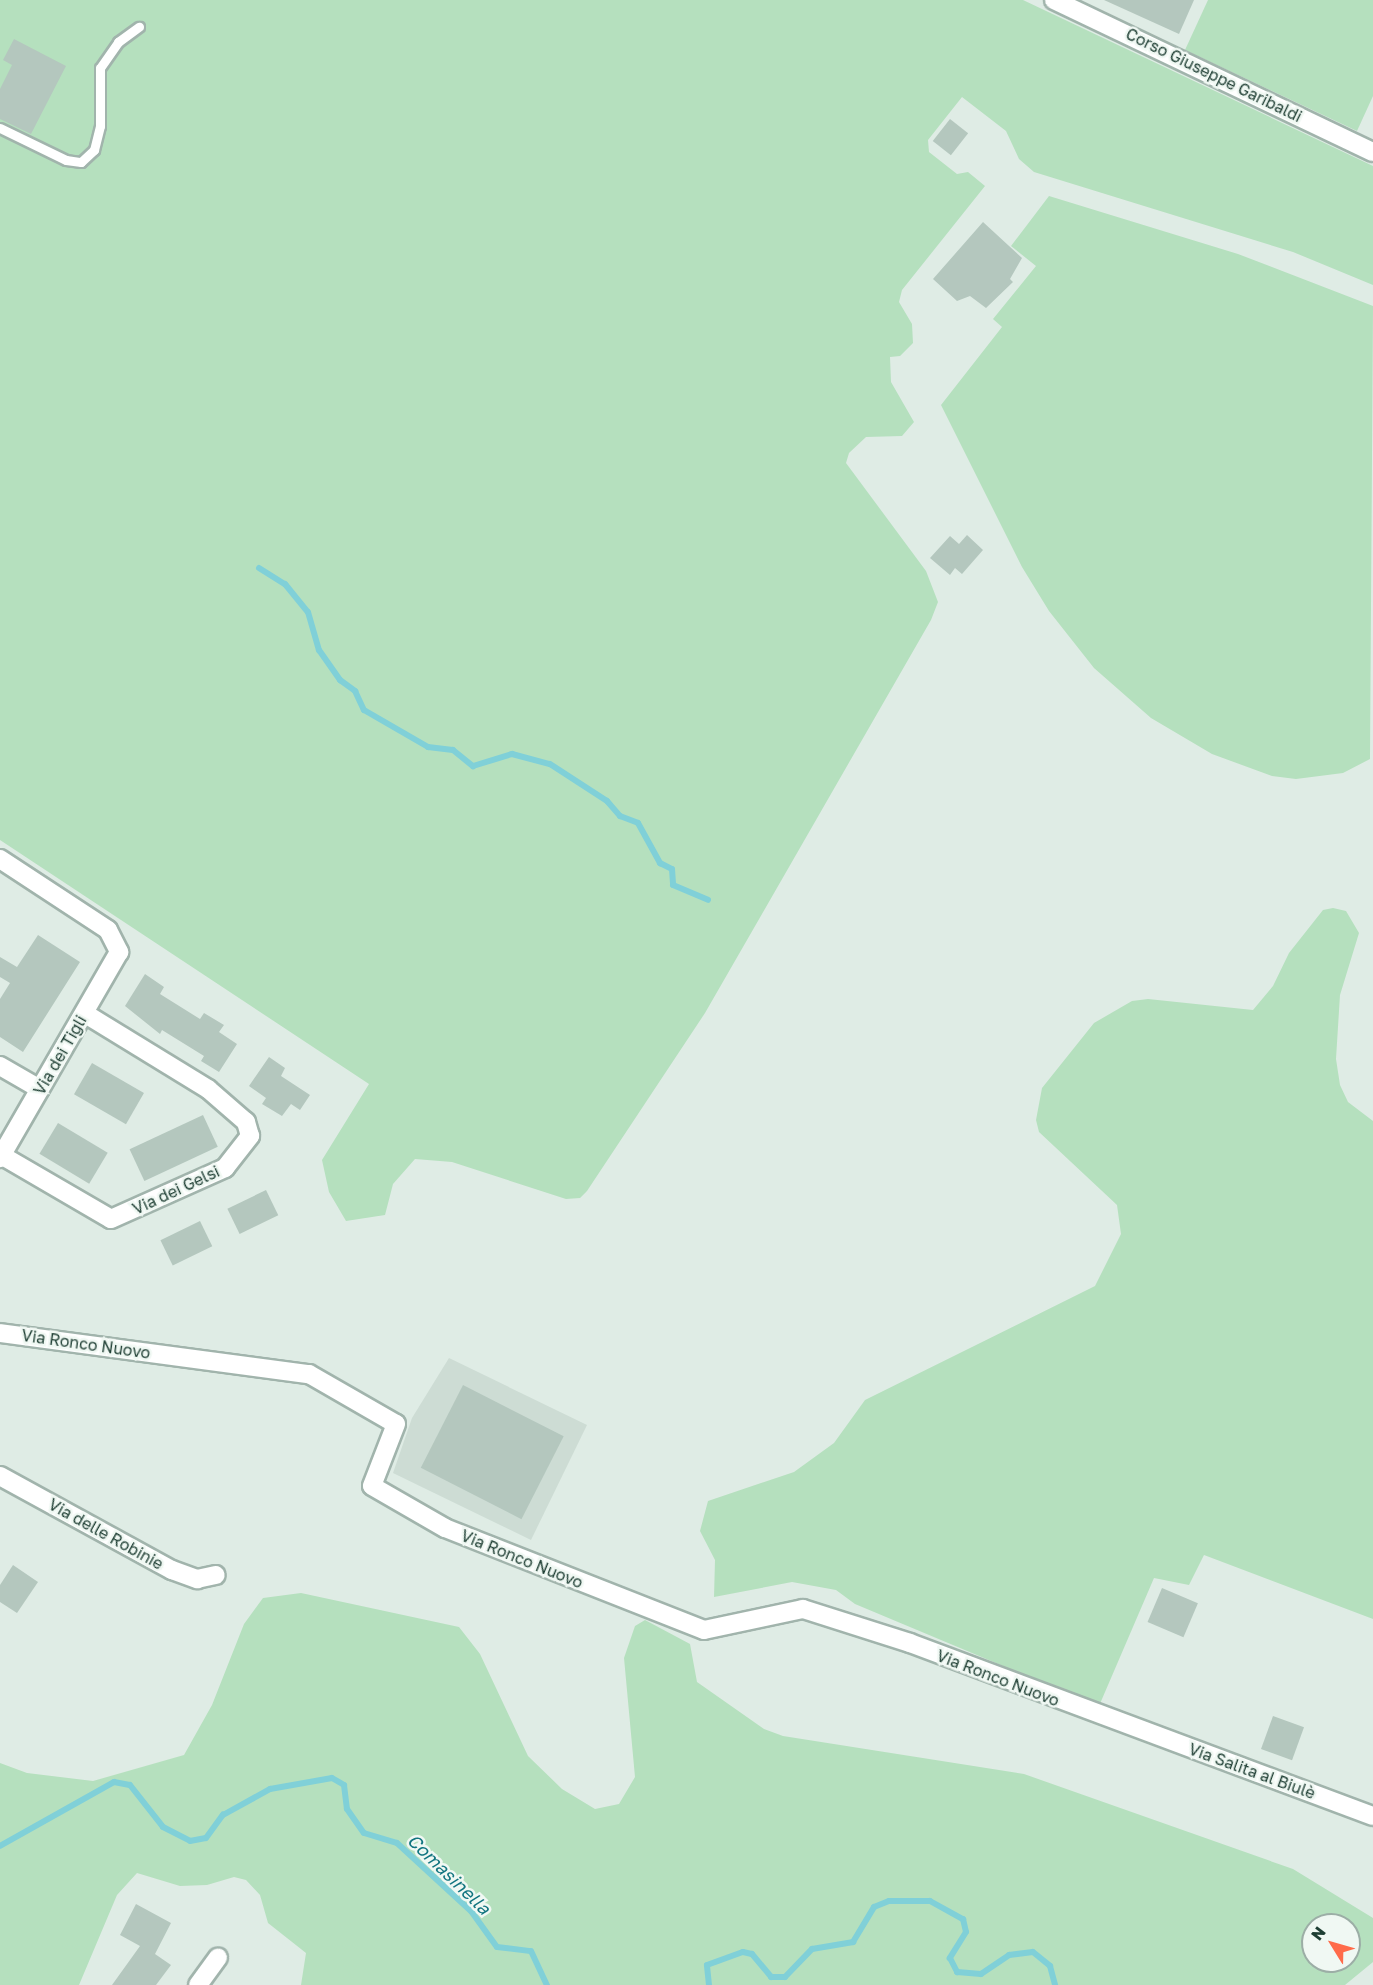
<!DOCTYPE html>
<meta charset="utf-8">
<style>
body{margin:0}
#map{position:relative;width:1373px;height:1985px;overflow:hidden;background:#dfece5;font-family:"Golos Text",sans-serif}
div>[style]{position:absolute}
.built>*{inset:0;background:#cddcd4}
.green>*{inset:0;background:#b5e0be}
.stream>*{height:6px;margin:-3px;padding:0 3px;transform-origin:3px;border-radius:3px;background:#80d0d8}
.building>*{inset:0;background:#b4c7be;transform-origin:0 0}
.roads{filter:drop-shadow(2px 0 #a1b4ac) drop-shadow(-2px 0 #a1b4ac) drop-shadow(0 2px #a1b4ac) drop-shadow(0 -2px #a1b4ac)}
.lane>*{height:9px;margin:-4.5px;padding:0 4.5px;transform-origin:4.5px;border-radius:4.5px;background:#fff}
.street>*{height:18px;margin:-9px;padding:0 9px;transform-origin:9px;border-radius:9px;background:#fff}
.secondary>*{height:18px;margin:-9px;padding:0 9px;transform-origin:9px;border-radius:9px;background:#fff}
span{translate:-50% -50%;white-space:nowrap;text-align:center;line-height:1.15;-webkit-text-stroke:5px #f0f8f3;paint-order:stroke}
.street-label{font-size:16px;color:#1e3e33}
.water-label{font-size:18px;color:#127580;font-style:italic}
.north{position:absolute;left:1301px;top:1913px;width:60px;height:60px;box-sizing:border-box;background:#f0f8f3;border:2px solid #9caea6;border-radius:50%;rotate:307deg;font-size:16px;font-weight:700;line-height:24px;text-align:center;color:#1e3e33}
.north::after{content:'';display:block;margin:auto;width:21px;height:27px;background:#ff6b4a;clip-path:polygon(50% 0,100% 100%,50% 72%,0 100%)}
</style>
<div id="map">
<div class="built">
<div style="clip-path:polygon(449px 1358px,587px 1425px,531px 1540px,393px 1473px,412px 1418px)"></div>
</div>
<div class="green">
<div style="clip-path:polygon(0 0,1023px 0,1373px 166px,1373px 285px,1293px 252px,1034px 172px,1019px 159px,1006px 131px,962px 97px,928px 140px,929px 152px,957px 174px,968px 172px,985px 186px,902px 290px,899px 302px,912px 324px,913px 343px,900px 356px,890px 357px,891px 382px,914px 422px,902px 436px,866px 437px,849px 453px,846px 463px,926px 571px,938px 602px,931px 620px,705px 1013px,587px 1191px,580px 1198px,566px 1199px,452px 1162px,415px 1159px,393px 1184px,385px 1215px,346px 1221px,329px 1192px,322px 1160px,369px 1084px,0 840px)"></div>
<div style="clip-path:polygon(1208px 0,1373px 0,1373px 96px,1357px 131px,1185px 50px)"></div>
<div style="clip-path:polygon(1049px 196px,1238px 254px,1373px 306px,1370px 759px,1343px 773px,1296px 779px,1272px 776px,1212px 754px,1151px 718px,1094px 668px,1049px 611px,1022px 567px,941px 405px,1002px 327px,993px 319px,1036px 266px,1011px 246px)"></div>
<div style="clip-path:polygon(1333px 908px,1346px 911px,1359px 933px,1340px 995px,1336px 1059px,1340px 1085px,1348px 1102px,1373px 1121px,1373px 1619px,1204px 1555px,1189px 1585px,1154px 1578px,1099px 1706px,855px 1604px,836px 1590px,792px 1582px,714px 1597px,715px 1560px,700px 1531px,708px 1501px,794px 1472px,834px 1443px,865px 1400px,1095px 1286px,1121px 1234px,1117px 1205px,1039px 1132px,1036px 1120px,1042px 1088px,1094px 1023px,1132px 1001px,1148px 999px,1253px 1010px,1273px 986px,1289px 953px,1323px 910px)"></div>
<div style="clip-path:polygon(evenodd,301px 1593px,459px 1627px,480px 1654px,528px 1756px,562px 1789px,595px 1809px,619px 1804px,635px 1777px,624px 1658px,635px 1626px,645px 1620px,690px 1644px,697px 1682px,764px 1729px,783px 1736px,1024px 1774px,1293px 1869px,1373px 1918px,1373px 1962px,1345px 1985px,301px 1985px,306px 1953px,268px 1923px,260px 1895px,246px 1880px,234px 1877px,207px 1885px,180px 1886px,137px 1873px,117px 1895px,79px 1985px,0 1985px,0 1763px,27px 1773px,93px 1781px,184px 1755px,212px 1705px,244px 1624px,263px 1598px,301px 1593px,1313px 1925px,1349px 1925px,1349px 1961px,1313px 1961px,1313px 1925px)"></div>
</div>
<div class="stream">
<div style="left:259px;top:568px;width:31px;rotate:32deg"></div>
<div style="left:285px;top:584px;width:36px;rotate:51deg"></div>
<div style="left:308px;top:612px;width:40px;rotate:74deg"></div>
<div style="left:319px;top:650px;width:37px;rotate:55deg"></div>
<div style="left:340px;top:680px;width:19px;rotate:36deg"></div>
<div style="left:355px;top:691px;width:21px;rotate:65deg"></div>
<div style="left:364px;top:710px;width:74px;rotate:30deg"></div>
<div style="left:428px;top:747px;width:25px;rotate:7deg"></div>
<div style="left:453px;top:750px;width:26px;rotate:39deg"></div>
<div style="left:473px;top:766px;width:41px;rotate:-17.1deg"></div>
<div style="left:512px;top:754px;width:39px;rotate:15deg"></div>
<div style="left:550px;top:764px;width:68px;rotate:33deg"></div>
<div style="left:607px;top:801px;width:20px;rotate:49deg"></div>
<div style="left:620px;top:816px;width:19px;rotate:21deg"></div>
<div style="left:638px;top:823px;width:46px;rotate:61.2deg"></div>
<div style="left:660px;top:863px;width:13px;rotate:27deg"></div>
<div style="left:672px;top:869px;width:16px;rotate:86deg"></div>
<div style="left:673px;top:885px;width:38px;rotate:23deg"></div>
<div style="left:0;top:1846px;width:131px;rotate:-29.3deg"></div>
<div style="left:114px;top:1782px;width:16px;rotate:11deg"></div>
<div style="left:130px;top:1785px;width:53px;rotate:51.8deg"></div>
<div style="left:163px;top:1827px;width:30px;rotate:27deg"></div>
<div style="left:190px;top:1841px;width:16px;rotate:-11deg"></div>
<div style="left:206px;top:1838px;width:29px;rotate:-54deg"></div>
<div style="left:223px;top:1815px;width:54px;rotate:-29deg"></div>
<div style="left:270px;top:1789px;width:63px;rotate:-10.1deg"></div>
<div style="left:332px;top:1778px;width:14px;rotate:30deg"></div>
<div style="left:344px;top:1785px;width:24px;rotate:83deg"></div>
<div style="left:347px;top:1809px;width:29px;rotate:55deg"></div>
<div style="left:364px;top:1833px;width:34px;rotate:17deg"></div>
<div style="left:397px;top:1843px;width:100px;rotate:42.6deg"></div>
<div style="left:471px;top:1911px;width:44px;rotate:54.2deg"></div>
<div style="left:497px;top:1947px;width:34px;rotate:7deg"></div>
<div style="left:531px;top:1951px;width:38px;rotate:65deg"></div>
<div style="left:709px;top:1985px;width:20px;rotate:-96deg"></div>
<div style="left:707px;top:1965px;width:38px;rotate:-20deg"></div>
<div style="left:743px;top:1952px;width:9px;rotate:13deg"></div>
<div style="left:752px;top:1954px;width:30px;rotate:50deg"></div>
<div style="left:771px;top:1977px;width:14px"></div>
<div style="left:785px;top:1977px;width:39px;rotate:-46deg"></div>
<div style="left:812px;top:1949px;width:42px;rotate:-9.7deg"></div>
<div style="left:853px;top:1942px;width:41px;rotate:-59deg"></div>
<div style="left:874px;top:1907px;width:16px;rotate:-22deg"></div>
<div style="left:889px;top:1901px;width:41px"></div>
<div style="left:930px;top:1901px;width:38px;rotate:29deg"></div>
<div style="left:963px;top:1919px;width:13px;rotate:77deg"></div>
<div style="left:966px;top:1932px;width:31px;rotate:122deg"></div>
<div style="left:950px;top:1958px;width:16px;rotate:63deg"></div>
<div style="left:957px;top:1972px;width:24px;rotate:5deg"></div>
<div style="left:981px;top:1974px;width:34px;rotate:-34deg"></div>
<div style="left:1009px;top:1955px;width:24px;rotate:-7deg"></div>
<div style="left:1033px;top:1952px;width:22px;rotate:39deg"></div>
<div style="left:1050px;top:1966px;width:20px;rotate:75deg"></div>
</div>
<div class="building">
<div style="clip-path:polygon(1104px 0,1194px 0,1179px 34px)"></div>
<div style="clip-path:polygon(14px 39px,66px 66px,31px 134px,0 119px,0 89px,12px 65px,3px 60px)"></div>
<div style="left:950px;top:119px;width:23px;height:28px;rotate:38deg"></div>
<div style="clip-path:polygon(983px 222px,1022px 258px,1010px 279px,1013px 282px,986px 308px,970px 296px,957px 301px,933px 279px)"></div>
<div style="clip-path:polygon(967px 535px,983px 550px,962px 574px,955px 568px,950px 575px,930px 558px,950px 536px,959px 544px)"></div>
<div style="clip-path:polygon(38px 935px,80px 962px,23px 1052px,0 1037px,0 999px,10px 983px,0 977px,0 957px,17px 967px)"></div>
<div style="clip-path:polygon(145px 974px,164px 987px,160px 994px,200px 1019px,204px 1013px,224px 1025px,219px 1032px,237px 1044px,219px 1072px,201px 1061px,204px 1056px,162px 1030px,160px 1034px,125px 1006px)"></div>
<div style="clip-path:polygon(269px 1057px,285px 1068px,281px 1076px,310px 1095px,300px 1110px,291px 1104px,282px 1116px,262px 1104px,266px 1098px,249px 1086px)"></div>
<div style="left:92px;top:1063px;width:60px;height:36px;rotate:30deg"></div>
<div style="left:203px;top:1115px;width:35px;height:81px;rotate:65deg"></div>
<div style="left:58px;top:1123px;width:58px;height:36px;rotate:31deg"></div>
<div style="left:266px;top:1190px;width:28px;height:43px;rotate:64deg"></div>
<div style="left:200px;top:1221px;width:28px;height:44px;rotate:64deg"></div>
<div style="left:463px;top:1385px;width:113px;height:93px;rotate:27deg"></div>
<div style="clip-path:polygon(13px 1565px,38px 1582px,17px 1613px,0 1602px,0 1585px)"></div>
<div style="left:1162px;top:1588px;width:39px;height:37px;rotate:23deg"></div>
<div style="left:1273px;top:1716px;width:33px;height:35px;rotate:20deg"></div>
<div style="clip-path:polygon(136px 1904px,171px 1923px,155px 1954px,171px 1965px,156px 1985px,112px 1985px,140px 1946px,120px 1935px)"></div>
</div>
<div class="roads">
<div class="lane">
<div style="left:0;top:128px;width:73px;rotate:25.9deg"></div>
<div style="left:66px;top:160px;width:15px;rotate:8deg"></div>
<div style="left:81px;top:162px;width:18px;rotate:-43deg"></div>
<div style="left:94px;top:150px;width:25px;rotate:-76deg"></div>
<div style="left:100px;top:126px;width:58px;rotate:-90deg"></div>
<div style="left:100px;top:68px;width:32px;rotate:-55deg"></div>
<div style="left:118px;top:42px;width:26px;rotate:-36deg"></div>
</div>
<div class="street">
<div style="left:0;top:859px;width:129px;rotate:33.3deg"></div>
<div style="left:108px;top:930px;width:25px;rotate:63deg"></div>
<div style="left:119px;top:952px;width:238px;rotate:120deg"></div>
<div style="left:0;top:1066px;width:46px;rotate:29.9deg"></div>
<div style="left:1px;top:1155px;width:127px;rotate:30.2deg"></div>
<div style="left:111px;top:1219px;width:125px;rotate:-24.1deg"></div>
<div style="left:225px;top:1168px;width:41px;rotate:-52deg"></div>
<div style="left:250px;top:1136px;width:15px;rotate:-106deg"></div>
<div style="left:246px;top:1122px;width:50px;rotate:-139deg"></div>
<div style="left:208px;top:1089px;width:145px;rotate:-148.5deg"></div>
<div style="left:0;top:1333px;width:312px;rotate:7.6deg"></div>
<div style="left:309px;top:1374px;width:100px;rotate:29.9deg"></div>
<div style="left:396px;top:1424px;width:66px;rotate:111.2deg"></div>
<div style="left:372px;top:1486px;width:84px;rotate:29.9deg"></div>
<div style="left:445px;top:1528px;width:278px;rotate:21.5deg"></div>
<div style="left:704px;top:1630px;width:101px;rotate:-12deg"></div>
<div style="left:803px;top:1609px;width:112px;rotate:17.6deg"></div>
<div style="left:910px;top:1643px;width:494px;rotate:20.5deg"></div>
<div style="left:0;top:1476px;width:196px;rotate:28.7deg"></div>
<div style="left:172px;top:1570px;width:27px;rotate:20deg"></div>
<div style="left:197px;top:1579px;width:19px;rotate:-12deg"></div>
<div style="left:198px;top:1985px;width:34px;rotate:-54deg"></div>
</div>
<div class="secondary">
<div style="left:1054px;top:0;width:353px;rotate:25.5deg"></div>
</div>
</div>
<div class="street-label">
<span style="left:1214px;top:75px;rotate:26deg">Corso Giuseppe Garibaldi</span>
<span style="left:60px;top:1055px;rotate:-60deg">Via dei Tigli</span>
<span style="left:176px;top:1190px;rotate:-25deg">Via dei Gelsi</span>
<span style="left:86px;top:1344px;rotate:8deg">Via Ronco Nuovo</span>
<span style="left:106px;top:1534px;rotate:29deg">Via delle Robinie</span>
<span style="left:522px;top:1559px;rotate:22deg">Via Ronco Nuovo</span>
<span style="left:998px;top:1678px;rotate:21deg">Via Ronco Nuovo</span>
<span style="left:1252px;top:1771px;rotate:20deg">Via Salita al Biulè</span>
</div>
<div class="water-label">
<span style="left:449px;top:1874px;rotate:44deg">Comasinella</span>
</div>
<div class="north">N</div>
</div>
